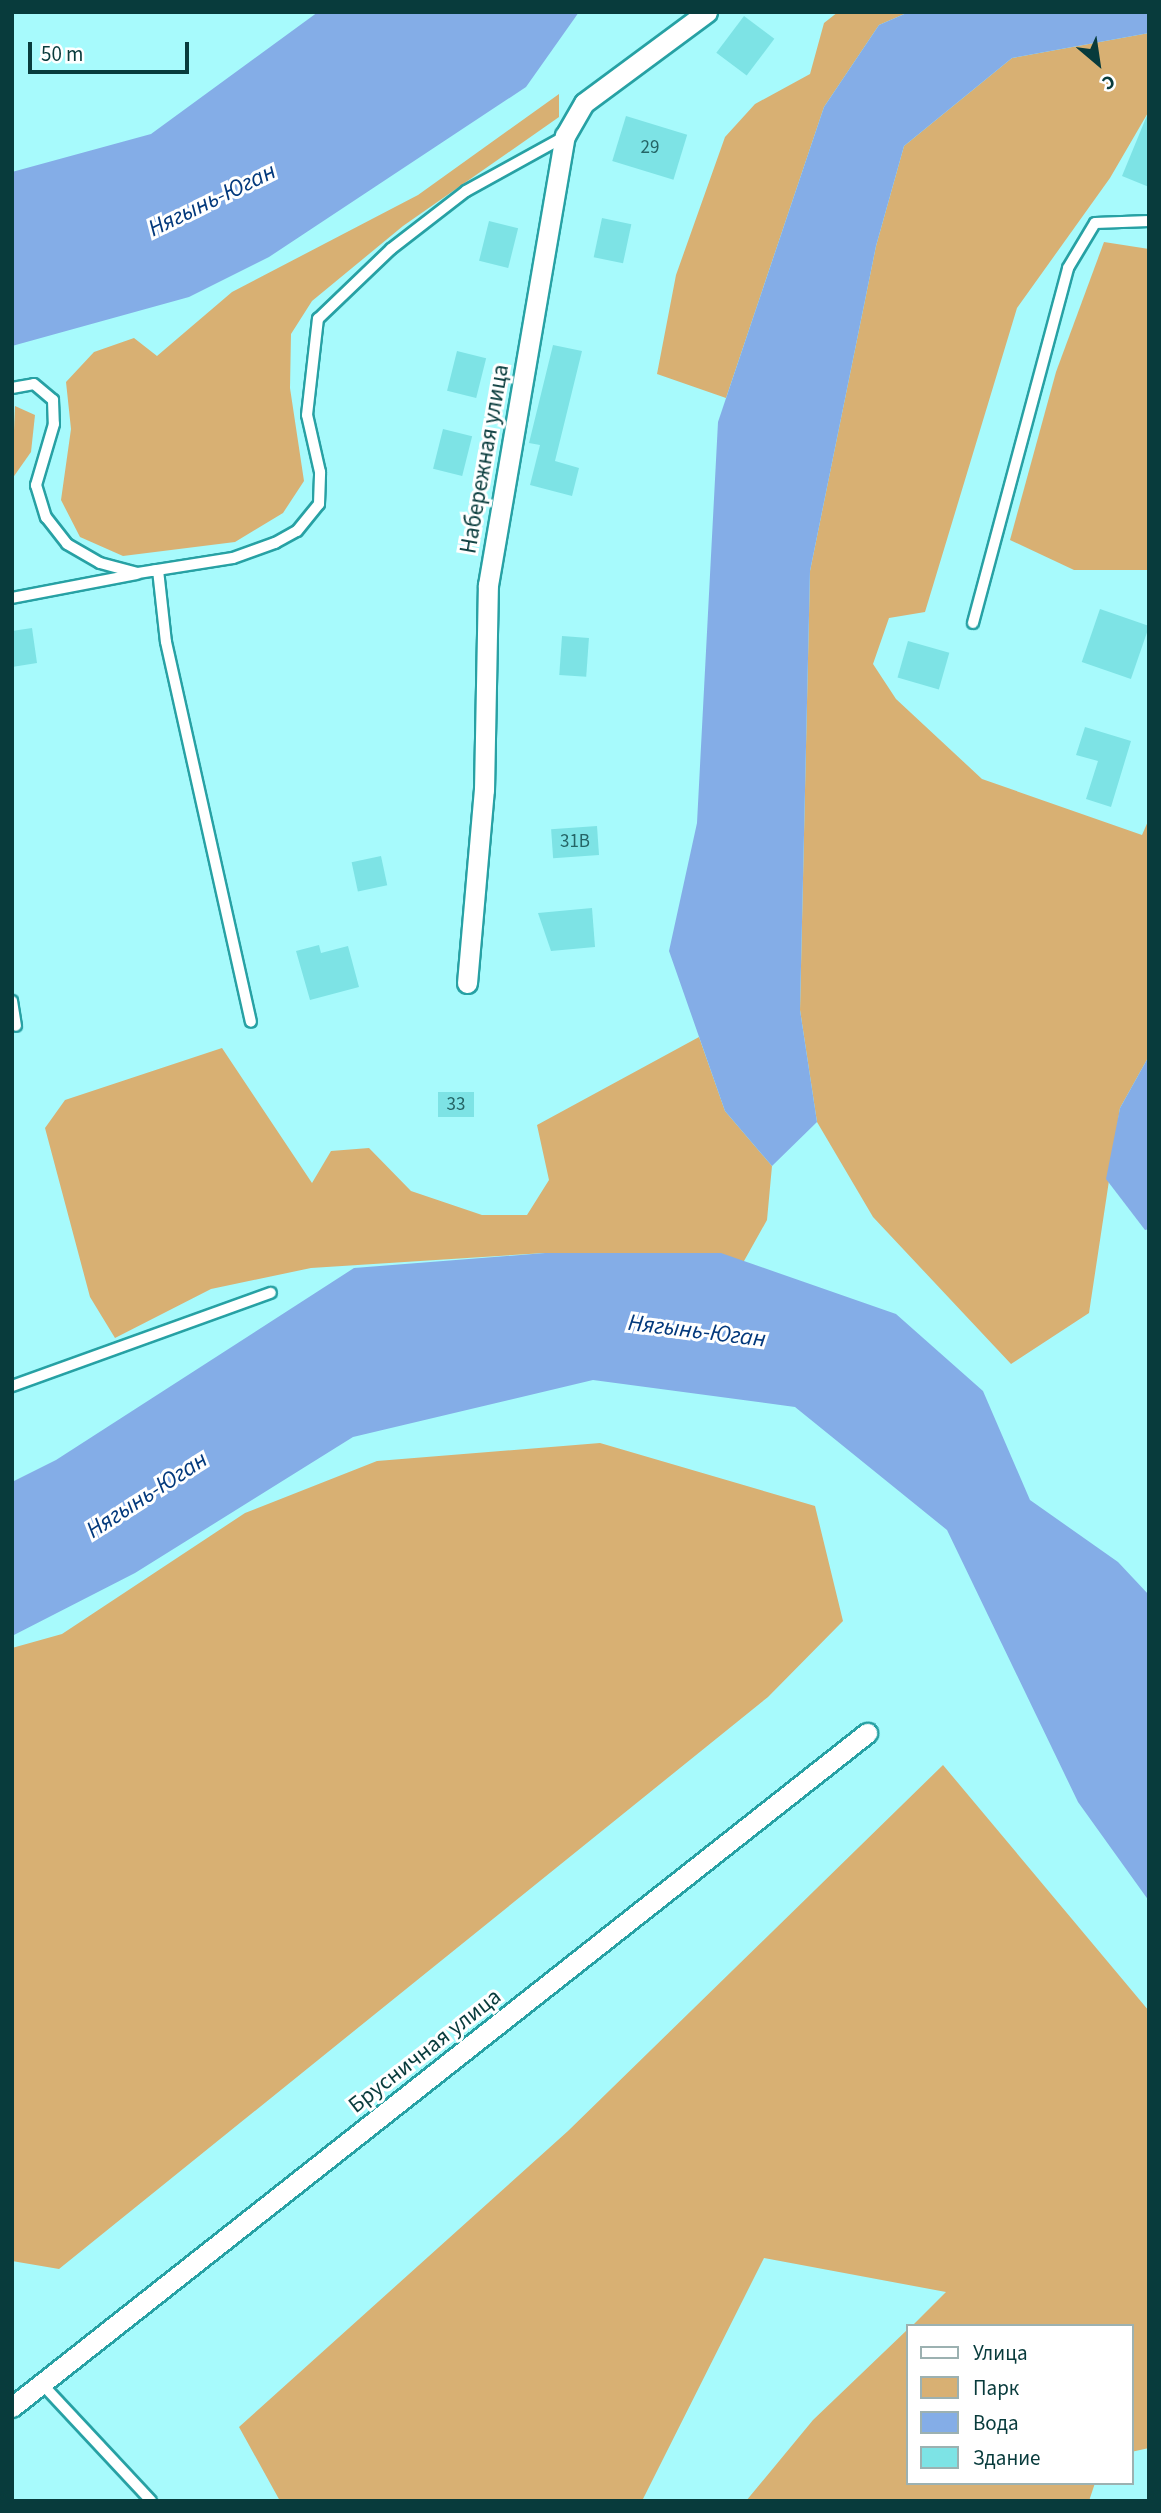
<!DOCTYPE html>
<meta charset="utf-8">
<style>
body{margin:0}
#map{position:relative;width:1161px;height:2513px;overflow:hidden;background:#a7fafc;font-family:"Source Sans 3",sans-serif}
div>[style]{position:absolute}
.green>*{inset:0;background:#d8b073}
.water>*{inset:0;background:#84ade7}
.building>*{inset:0;background:#7de3e5;transform-origin:0 0}
.roads{filter:drop-shadow(2px 0 #27a1a4) drop-shadow(-2px 0 #27a1a4) drop-shadow(0 2px #27a1a4) drop-shadow(0 -2px #27a1a4)}
.service>*{height:10px;margin:-5px;padding:0 5px;transform-origin:5px;border-radius:5px;background:#fff}
.minor>*{height:19px;margin:-9.5px;padding:0 9.5px;transform-origin:9.5px;border-radius:9.5px;background:#fff}
span{translate:-50% -50%;white-space:nowrap;text-align:center;line-height:1.15;-webkit-text-stroke:6px #fff;paint-order:stroke}
.number-label{font-size:19px;color:#256566}
.number-label span{-webkit-text-stroke-width:0}
.street-label{font-size:23px;color:#083b3c}
.water-label{font-size:24px;color:#03397c;font-style:italic}
.frame{position:absolute;inset:0;border:14px solid #083b3c;pointer-events:none}
.legend{position:absolute;left:906px;top:2324px;width:228px;height:161px;box-sizing:border-box;background:#fff;border:2px solid #9cb1b1;margin:0;padding:9px 12px;list-style:none;font-size:21px;color:#083b3c}
.legend li{display:flex;align-items:center;gap:14px;height:35px}
.legend b{width:35px;border:2px solid #9cb1b1}
.north{position:absolute;left:1063px;top:28px;width:70px;height:70px;-webkit-text-stroke:5px #fff;paint-order:stroke;rotate:151deg;font-size:19px;font-weight:700;line-height:28px;text-align:center;color:#083b3c}
.north::after{content:'';display:block;margin:auto;width:24px;height:32px;background:#083b3c;clip-path:polygon(50% 0,100% 100%,50% 72%,0 100%)}
.scale{position:absolute;left:28px;top:42px;width:161px;height:32px;box-sizing:border-box;border:4px solid #083b3c;border-top:0;padding-left:9px;font-size:21px;line-height:24px;white-space:nowrap;color:#083b3c;-webkit-text-stroke:5px #fff;paint-order:stroke}
</style>
<div id="map">
<div class="green">
<div style="clip-path:polygon(838px 12px,909px 12px,879px 25px,824px 107px,726px 398px,657px 374px,676px 275px,725px 137px,755px 104px,810px 74px,824px 23px)"></div>
<div style="clip-path:polygon(1149px 33px,1149px 111px,1110px 178px,1017px 308px,925px 612px,889px 618px,873px 664px,896px 699px,982px 779px,1142px 835px,1149px 819px,1149px 1056px,1120px 1108px,1089px 1313px,1011px 1364px,873px 1217px,817px 1122px,800px 1010px,810px 571px,876px 246px,904px 146px,1012px 58px)"></div>
<div style="clip-path:polygon(559px 94px,559px 117px,403px 226px,312px 301px,291px 334px,290px 388px,304px 481px,283px 513px,235px 542px,123px 556px,80px 537px,61px 500px,71px 429px,66px 382px,94px 352px,134px 338px,157px 356px,232px 292px,418px 195px)"></div>
<div style="clip-path:polygon(1104px 242px,1149px 249px,1149px 570px,1074px 570px,1010px 540px,1056px 372px)"></div>
<div style="clip-path:polygon(15px 406px,35px 415px,31px 452px,12px 479px)"></div>
<div style="clip-path:polygon(699px 1037px,725px 1111px,772px 1166px,767px 1220px,744px 1261px,545px 1253px,311px 1268px,211px 1289px,115px 1338px,90px 1297px,45px 1128px,65px 1100px,222px 1048px,312px 1183px,331px 1151px,369px 1148px,411px 1191px,482px 1215px,527px 1215px,549px 1180px,537px 1125px)"></div>
<div style="clip-path:polygon(600px 1443px,815px 1506px,843px 1621px,768px 1697px,59px 2269px,12px 2261px,12px 1648px,62px 1634px,245px 1513px,377px 1461px)"></div>
<div style="clip-path:polygon(943px 1765px,1149px 2011px,1149px 2448px,1131px 2452px,1131px 2326px,912px 2326px,946px 2292px,764px 2258px,642px 2501px,280px 2501px,239px 2427px,568px 2131px)"></div>
<div style="clip-path:polygon(907px 2330px,907px 2483px,1095px 2483px,1089px 2501px,746px 2501px,813px 2420px)"></div>
</div>
<div class="water">
<div style="clip-path:polygon(318px 12px,579px 12px,526px 87px,269px 257px,189px 297px,12px 346px,12px 172px,151px 134px)"></div>
<div style="clip-path:polygon(909px 12px,1149px 12px,1149px 33px,1012px 58px,904px 146px,876px 246px,810px 571px,800px 1010px,817px 1122px,772px 1166px,725px 1111px,669px 951px,697px 823px,718px 422px,824px 107px,879px 25px)"></div>
<div style="clip-path:polygon(1149px 1056px,1149px 1229px,1145px 1230px,1106px 1179px,1120px 1108px)"></div>
<div style="clip-path:polygon(545px 1253px,721px 1253px,896px 1314px,983px 1391px,1030px 1500px,1118px 1562px,1149px 1595px,1149px 1901px,1078px 1802px,947px 1530px,795px 1407px,593px 1380px,353px 1437px,135px 1573px,12px 1636px,12px 1482px,56px 1460px,354px 1268px)"></div>
</div>
<div class="building">
<div style="left:744px;top:16px;width:38px;height:46px;rotate:37deg"></div>
<div style="clip-path:polygon(1148px 113px,1149px 113px,1149px 187px,1122px 176px)"></div>
<div style="left:626px;top:116px;width:64px;height:47px;rotate:17deg"></div>
<div style="left:602px;top:218px;width:30px;height:40px;rotate:12deg"></div>
<div style="left:489px;top:221px;width:30px;height:41px;rotate:14deg"></div>
<div style="clip-path:polygon(553px 345px,582px 351px,555px 461px,579px 468px,572px 496px,530px 485px,540px 445px,529px 443px)"></div>
<div style="left:457px;top:351px;width:30px;height:41px;rotate:14deg"></div>
<div style="left:443px;top:429px;width:30px;height:41px;rotate:14deg"></div>
<div style="left:1100px;top:609px;width:52px;height:56px;rotate:19deg"></div>
<div style="clip-path:polygon(32px 628px,37px 663px,12px 667px,12px 631px)"></div>
<div style="left:562px;top:636px;width:27px;height:39px;rotate:4deg"></div>
<div style="left:908px;top:641px;width:43px;height:38px;rotate:16deg"></div>
<div style="clip-path:polygon(1085px 727px,1131px 741px,1111px 807px,1086px 799px,1098px 761px,1076px 755px)"></div>
<div style="left:597px;top:826px;width:29px;height:46px;rotate:86deg"></div>
<div style="left:381px;top:856px;width:30px;height:30px;rotate:78deg"></div>
<div style="clip-path:polygon(592px 908px,595px 947px,551px 951px,538px 913px)"></div>
<div style="clip-path:polygon(319px 945px,321px 953px,348px 946px,359px 987px,310px 1000px,296px 951px)"></div>
<div style="left:438px;top:1092px;width:36px;height:25px"></div>
</div>
<div class="roads">
<div class="service">
<div style="left:12px;top:388px;width:22px;rotate:-10deg"></div>
<div style="left:34px;top:384px;width:25px;rotate:40deg"></div>
<div style="left:53px;top:400px;width:24px;rotate:88deg"></div>
<div style="left:54px;top:424px;width:64px;rotate:106.4deg"></div>
<div style="left:36px;top:485px;width:34px;rotate:73deg"></div>
<div style="left:46px;top:517px;width:34px;rotate:52deg"></div>
<div style="left:67px;top:544px;width:38px;rotate:30deg"></div>
<div style="left:100px;top:563px;width:39px;rotate:15deg"></div>
<div style="left:138px;top:573px;width:96px;rotate:-9deg"></div>
<div style="left:233px;top:558px;width:45px;rotate:-19.7deg"></div>
<div style="left:275px;top:543px;width:25px;rotate:-29deg"></div>
<div style="left:297px;top:531px;width:35px;rotate:-51deg"></div>
<div style="left:319px;top:504px;width:32px;rotate:-88deg"></div>
<div style="left:320px;top:472px;width:58px;rotate:-102.8deg"></div>
<div style="left:307px;top:415px;width:97px;rotate:-83.5deg"></div>
<div style="left:318px;top:319px;width:101px;rotate:-43.8deg"></div>
<div style="left:391px;top:249px;width:95px;rotate:-37.7deg"></div>
<div style="left:466px;top:191px;width:112px;rotate:-28.9deg"></div>
<div style="left:152px;top:571px;width:6px;rotate:-9deg"></div>
<div style="left:158px;top:570px;width:72px;rotate:83.7deg"></div>
<div style="left:166px;top:642px;width:389px;rotate:77.4deg"></div>
<div style="left:12px;top:598px;width:127px;rotate:-10.9deg"></div>
<div style="left:973px;top:623px;width:367px;rotate:-75deg"></div>
<div style="left:1068px;top:268px;width:52px;rotate:-59deg"></div>
<div style="left:1095px;top:223px;width:54px;rotate:-2.1deg"></div>
<div style="left:12px;top:1001px;width:25px;rotate:81deg"></div>
<div style="left:12px;top:1386px;width:275px;rotate:-19.8deg"></div>
<div style="left:43px;top:2385px;width:158px;rotate:47deg"></div>
</div>
<div class="minor">
<div style="left:467px;top:983px;width:194px;rotate:-85deg"></div>
<div style="left:484px;top:790px;width:205px;rotate:-88.9deg"></div>
<div style="left:488px;top:585px;width:456px;rotate:-80.3deg"></div>
<div style="left:565px;top:136px;width:38px;rotate:-60deg"></div>
<div style="left:584px;top:103px;width:153px;rotate:-36.5deg"></div>
<div style="left:12px;top:2407px;width:1089px;rotate:-38.25deg"></div>
</div>
</div>
<div class="number-label">
<span style="left:650px;top:148px">29</span>
<span style="left:575px;top:842px">31В</span>
<span style="left:456px;top:1105px">33</span>
</div>
<div class="street-label">
<span style="left:485px;top:459px;rotate:-80deg">Набережная улица</span>
<span style="left:425px;top:2051px;rotate:-38deg">Брусничная улица</span>
</div>
<div class="water-label">
<span style="left:212px;top:200px;rotate:-26deg">Нягынь-Юган</span>
<span style="left:697px;top:1331px;rotate:7deg">Нягынь-Юган</span>
<span style="left:147px;top:1495px;rotate:-33deg">Нягынь-Юган</span>
</div>
<div class="frame"></div>
<ul class="legend">
<li><b style="height:9px;background:#fff"></b>Улица</li>
<li><b style="height:19px;background:#d8b073"></b>Парк</li>
<li><b style="height:19px;background:#84ade7"></b>Вода</li>
<li><b style="height:19px;background:#7de3e5"></b>Здание</li>
</ul>
<div class="north">С</div>
<div class="scale">50 m</div>
</div>
